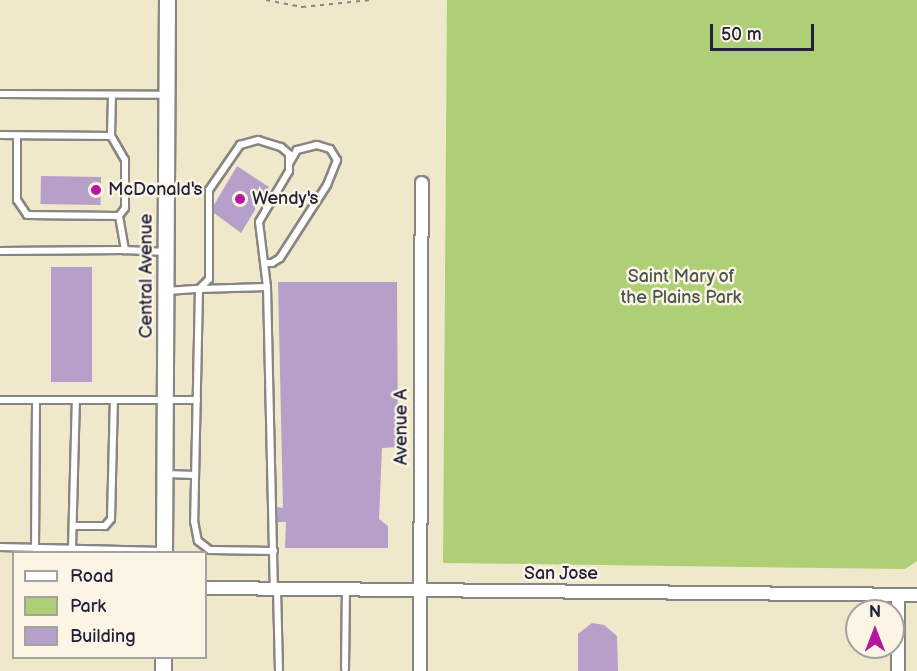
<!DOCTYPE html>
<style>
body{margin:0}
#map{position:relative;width:917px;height:671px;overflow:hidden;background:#efe8cb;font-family:"Balsamiq Sans",sans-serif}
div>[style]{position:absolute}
.green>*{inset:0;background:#afcf76}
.building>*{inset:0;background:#b69fc8;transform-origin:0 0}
.path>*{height:2px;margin-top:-1px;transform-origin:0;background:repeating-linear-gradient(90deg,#888583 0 4.5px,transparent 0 9px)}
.roads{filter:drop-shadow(2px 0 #888583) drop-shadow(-2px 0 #888583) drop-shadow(0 2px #888583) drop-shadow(0 -2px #888583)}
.service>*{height:6px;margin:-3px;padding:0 3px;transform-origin:3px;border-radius:3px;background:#fff}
.minor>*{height:12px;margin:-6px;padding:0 6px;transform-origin:6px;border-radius:6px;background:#fff}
.tertiary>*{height:15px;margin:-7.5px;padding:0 7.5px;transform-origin:7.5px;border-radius:7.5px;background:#fff}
.dots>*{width:16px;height:16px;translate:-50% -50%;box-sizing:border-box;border:3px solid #fcf5e5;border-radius:50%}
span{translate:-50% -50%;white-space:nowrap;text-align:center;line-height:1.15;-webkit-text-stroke:5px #fcf5e5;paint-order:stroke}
.poi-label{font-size:18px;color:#22223b}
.left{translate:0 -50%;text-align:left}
.street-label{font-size:18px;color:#22223b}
.park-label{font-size:18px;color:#4c564d}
.legend{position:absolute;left:12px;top:551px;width:195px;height:108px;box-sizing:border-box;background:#fcf5e5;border:2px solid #a5a1a1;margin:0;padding:8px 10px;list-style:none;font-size:18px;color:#22223b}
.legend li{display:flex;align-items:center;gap:12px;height:30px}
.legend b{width:30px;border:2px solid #a5a1a1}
.north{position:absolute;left:845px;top:599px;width:60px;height:60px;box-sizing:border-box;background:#fcf5e5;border:2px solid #a5a1a1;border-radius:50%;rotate:0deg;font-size:16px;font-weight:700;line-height:24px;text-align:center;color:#22223b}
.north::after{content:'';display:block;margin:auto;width:21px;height:27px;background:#b5179e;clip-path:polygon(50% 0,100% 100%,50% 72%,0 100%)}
.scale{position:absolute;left:710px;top:24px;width:104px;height:27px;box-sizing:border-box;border:3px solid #22223b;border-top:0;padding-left:8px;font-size:18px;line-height:21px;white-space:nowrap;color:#22223b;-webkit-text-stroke:4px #fcf5e5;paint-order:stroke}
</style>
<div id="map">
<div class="green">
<div style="clip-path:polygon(447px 0,917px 0,917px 561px,905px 569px,443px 563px)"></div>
</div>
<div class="building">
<div style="clip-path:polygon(237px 166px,269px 187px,241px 233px,214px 213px,214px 205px)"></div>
<div style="left:41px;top:176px;width:60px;height:28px;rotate:1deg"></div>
<div style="left:51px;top:267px;width:41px;height:115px"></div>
<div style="clip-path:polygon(278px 282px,397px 282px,398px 447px,382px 448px,379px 519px,388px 526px,388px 548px,285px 548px,286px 522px,278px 522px,277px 507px,283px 508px)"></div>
<div style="clip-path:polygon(592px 623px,604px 625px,617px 636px,618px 671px,578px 671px,578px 634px)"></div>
</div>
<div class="path">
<div style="left:266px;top:0;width:37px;rotate:11deg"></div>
<div style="left:302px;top:7px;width:69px;rotate:-5.8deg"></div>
</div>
<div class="roads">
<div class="service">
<div style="left:0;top:94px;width:164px;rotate:0.3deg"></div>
<div style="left:0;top:135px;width:111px;rotate:0.5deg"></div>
<div style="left:17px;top:136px;width:64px;rotate:90deg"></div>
<div style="left:17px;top:200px;width:18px;rotate:56deg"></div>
<div style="left:27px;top:215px;width:92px;rotate:0.6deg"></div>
<div style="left:119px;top:216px;width:10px;rotate:-53deg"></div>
<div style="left:125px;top:208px;width:48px;rotate:-90deg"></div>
<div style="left:125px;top:160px;width:28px;rotate:-120deg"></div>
<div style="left:111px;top:136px;width:41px;rotate:-88.6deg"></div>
<div style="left:119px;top:216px;width:35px;rotate:80deg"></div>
<div style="left:125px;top:250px;width:40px;rotate:2.9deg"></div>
<div style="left:0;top:251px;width:125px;rotate:-0.5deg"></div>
<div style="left:264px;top:263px;width:8px"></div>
<div style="left:272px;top:263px;width:9px;rotate:-32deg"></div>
<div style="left:280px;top:258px;width:87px;rotate:-57.2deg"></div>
<div style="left:327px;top:185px;width:27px;rotate:-68deg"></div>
<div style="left:337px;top:160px;width:13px;rotate:-122deg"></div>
<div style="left:330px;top:149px;width:14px;rotate:-163deg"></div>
<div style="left:317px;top:145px;width:21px;rotate:166deg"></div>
<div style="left:297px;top:150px;width:16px;rotate:120deg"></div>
<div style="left:267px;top:287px;width:302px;rotate:88.7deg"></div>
<div style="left:167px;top:291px;width:32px;rotate:-4deg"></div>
<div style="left:199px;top:289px;width:14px;rotate:-45deg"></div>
<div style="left:209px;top:279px;width:89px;rotate:-90deg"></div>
<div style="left:209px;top:190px;width:55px;rotate:-55.4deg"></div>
<div style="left:240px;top:145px;width:19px;rotate:-16deg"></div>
<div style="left:258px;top:140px;width:24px;rotate:17deg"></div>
<div style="left:281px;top:147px;width:11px;rotate:41deg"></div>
<div style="left:289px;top:154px;width:17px;rotate:90deg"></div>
<div style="left:289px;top:171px;width:59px;rotate:120.5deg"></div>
<div style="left:259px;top:222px;width:65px;rotate:83deg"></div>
<div style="left:267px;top:287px;width:68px;rotate:178.3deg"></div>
<div style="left:199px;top:289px;width:232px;rotate:91.2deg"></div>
<div style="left:194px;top:521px;width:20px;rotate:79deg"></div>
<div style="left:198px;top:541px;width:15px;rotate:37deg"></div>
<div style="left:210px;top:550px;width:64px;rotate:0.9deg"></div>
<div style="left:0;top:400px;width:197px"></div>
<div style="left:166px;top:474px;width:29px;rotate:2deg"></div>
<div style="left:73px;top:526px;width:32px"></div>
<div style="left:105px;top:526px;width:9px;rotate:-49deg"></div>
<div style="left:111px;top:519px;width:119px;rotate:-88.6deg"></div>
<div style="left:0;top:547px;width:164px;rotate:1.4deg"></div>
<div style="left:35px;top:548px;width:148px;rotate:-89.6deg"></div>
<div style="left:72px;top:548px;width:148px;rotate:-88.5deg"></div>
<div style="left:277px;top:589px;width:82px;rotate:88.6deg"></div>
<div style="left:345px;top:669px;width:79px;rotate:-89.3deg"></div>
</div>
<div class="minor">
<div style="left:206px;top:588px;width:711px;rotate:0.56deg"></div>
<div style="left:898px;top:595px;width:76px;rotate:90deg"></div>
<div style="left:420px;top:671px;width:488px;rotate:-89.8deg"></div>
</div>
<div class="tertiary">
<div style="left:164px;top:552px;width:552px;rotate:-89.69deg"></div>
<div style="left:163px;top:671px;width:13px;rotate:-90deg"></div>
</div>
</div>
<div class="dots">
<div style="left:96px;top:190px;background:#b5179e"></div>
<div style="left:240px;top:199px;background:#b5179e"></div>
</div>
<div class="poi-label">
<span class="left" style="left:108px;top:190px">McDonald's</span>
<span class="left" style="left:252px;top:199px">Wendy's</span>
</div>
<div class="street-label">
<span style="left:147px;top:276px;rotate:-90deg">Central Avenue</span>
<span style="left:402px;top:427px;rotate:-90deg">Avenue A</span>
<span style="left:561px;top:574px">San Jose</span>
</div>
<div class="park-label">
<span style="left:681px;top:288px">Saint Mary of<br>the Plains Park</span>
</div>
<ul class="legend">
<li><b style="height:8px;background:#fff"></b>Road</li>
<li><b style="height:16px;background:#afcf76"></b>Park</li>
<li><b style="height:16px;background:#b69fc8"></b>Building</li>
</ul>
<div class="north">N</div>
<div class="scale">50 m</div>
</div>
